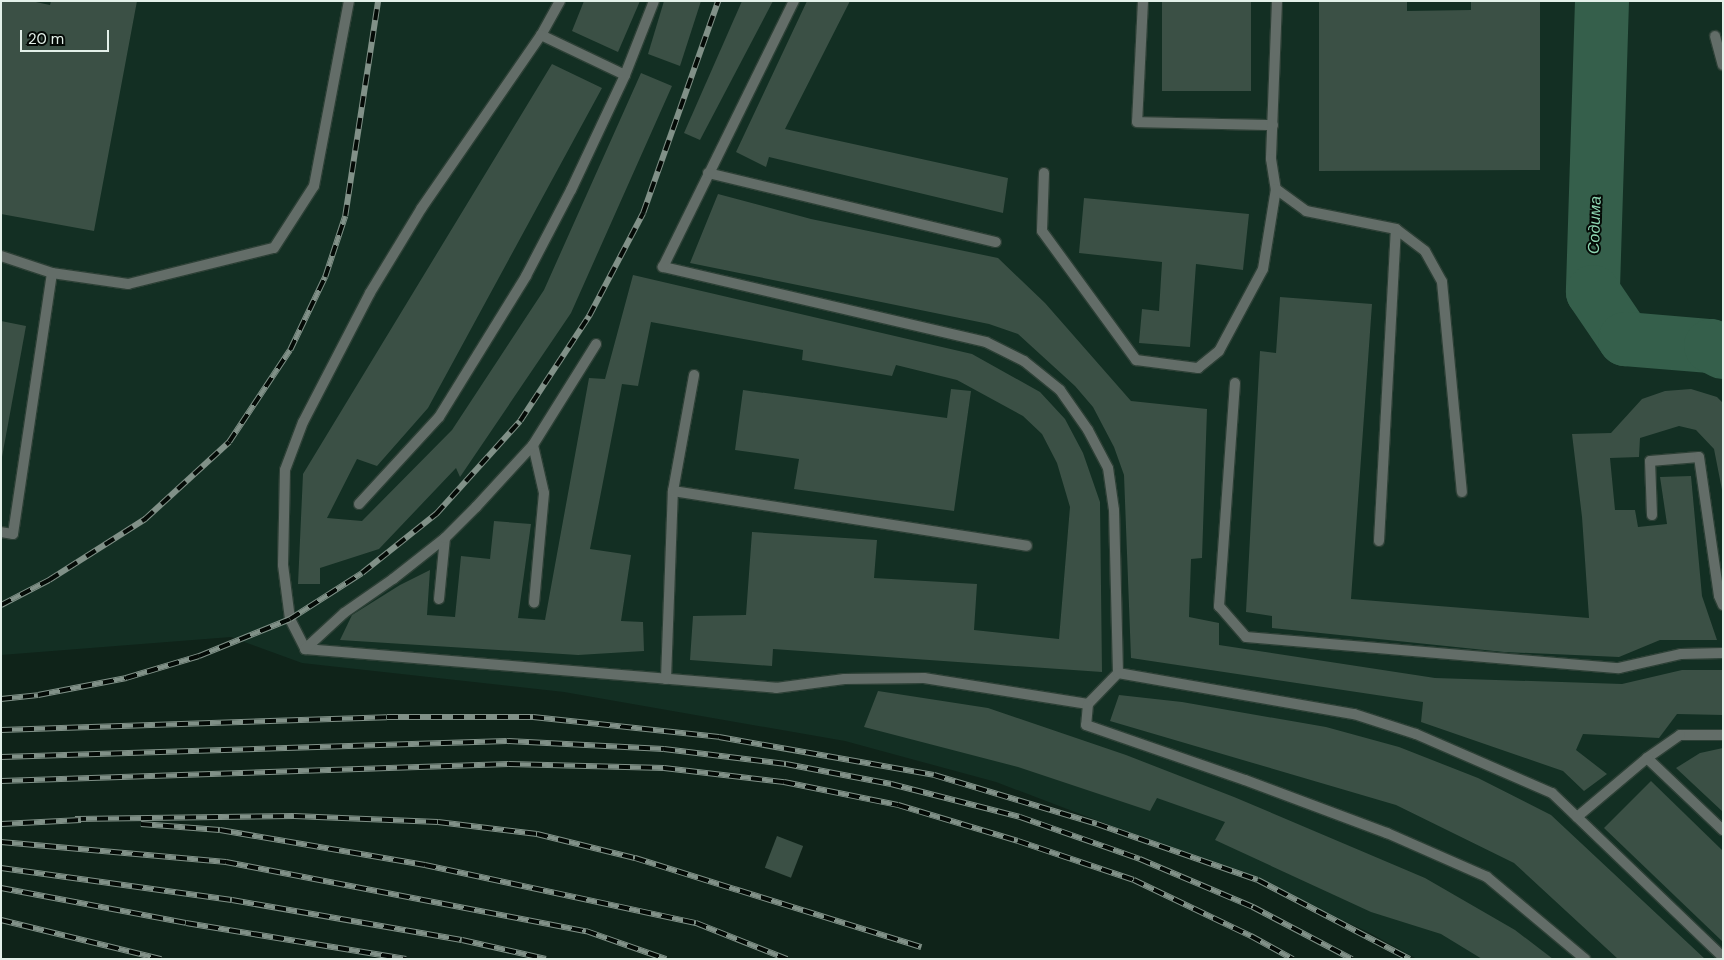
<!DOCTYPE html>
<meta charset="utf-8">
<style>
body{margin:0}
#map{position:relative;width:1724px;height:960px;overflow:hidden;background:#0f2319;font-family:"DM Sans",sans-serif}
div>[style]{position:absolute}
.built>*{inset:0;background:#132f23}
.river>*{height:54px;margin:-27px;padding:0 27px;transform-origin:27px;border-radius:27px;background:#355f4b}
.building>*{inset:0;background:#3b5045;transform-origin:0 0}
.roads{filter:drop-shadow(1px 0 #2d4036) drop-shadow(-1px 0 #2d4036) drop-shadow(0 1px #2d4036) drop-shadow(0 -1px #2d4036)}
.service>*{height:10px;margin:-5px;padding:0 5px;transform-origin:5px;border-radius:5px;background:#636d68}
.rail>*{height:5.5px;margin-top:-2.75px;transform-origin:0;background:repeating-linear-gradient(90deg,#040a06 0 11px,#819188 0 22px);box-sizing:border-box;border-block:1px solid #819188}
span{translate:-50% -50%;white-space:nowrap;text-align:center;line-height:1.15;-webkit-text-stroke:4px #040a06;paint-order:stroke}
.water-label{font-size:16px;color:#8fd7b3;font-style:italic}
.frame{position:absolute;inset:0;border:2px solid #e3f0e9;pointer-events:none}
.scale{position:absolute;left:20px;top:30px;width:89px;height:22px;box-sizing:border-box;border:2px solid #e3f0e9;border-top:0;padding-left:6px;font-size:15px;line-height:18px;white-space:nowrap;color:#e3f0e9;-webkit-text-stroke:4px #040a06;paint-order:stroke}
</style>
<div id="map">
<div class="built">
<div style="clip-path:polygon(1px 1px,1723px 1px,1723px 959px,1417px 959px,1368px 932px,1256px 881px,996px 782px,845px 741px,564px 692px,302px 663px,231px 637px,1px 655px)"></div>
</div>
<div class="river">
<div style="left:1602px;top:1px;width:291px;rotate:91.8deg"></div>
<div style="left:1593px;top:292px;width:57px;rotate:55.8deg"></div>
<div style="left:1625px;top:339px;width:86px;rotate:4.7deg"></div>
<div style="left:1711px;top:346px;width:13px;rotate:27deg"></div>
</div>
<div class="building">
<div style="clip-path:polygon(1px 1px,31px 1px,50px 5px,51px 1px,137px 1px,94px 231px,1px 214px)"></div>
<div style="clip-path:polygon(584px 1px,640px 1px,618px 52px,572px 31px)"></div>
<div style="clip-path:polygon(664px 1px,701px 1px,680px 66px,648px 54px)"></div>
<div style="clip-path:polygon(742px 1px,773px 1px,700px 140px,684px 133px)"></div>
<div style="clip-path:polygon(807px 1px,850px 1px,785px 129px,1008px 178px,1003px 213px,769px 157px,766px 167px,736px 152px)"></div>
<div style="left:1162px;top:1px;width:89px;height:90px"></div>
<div style="clip-path:polygon(1319px 1px,1407px 1px,1407px 11px,1471px 10px,1471px 1px,1540px 1px,1540px 170px,1319px 171px)"></div>
<div style="clip-path:polygon(552px 64px,602px 88px,428px 408px,377px 466px,357px 459px,327px 518px,362px 521px,452px 430px,544px 290px,641px 73px,672px 86px,571px 313px,460px 477px,456px 468px,379px 549px,320px 568px,320px 584px,298px 584px,303px 474px)"></div>
<div style="clip-path:polygon(718px 194px,811px 219px,998px 258px,1045px 303px,1131px 401px,1207px 409px,1202px 558px,1191px 559px,1189px 617px,1219px 623px,1219px 645px,1435px 678px,1622px 684px,1682px 670px,1723px 670px,1723px 715px,1677px 714px,1659px 738px,1583px 734px,1576px 750px,1607px 774px,1584px 791px,1563px 771px,1421px 722px,1423px 702px,1131px 658px,1124px 475px,1114px 447px,1093px 407px,1075px 386px,1018px 334px,989px 324px,690px 263px)"></div>
<div style="clip-path:polygon(1084px 198px,1249px 214px,1243px 270px,1196px 264px,1190px 347px,1139px 343px,1142px 309px,1159px 311px,1162px 262px,1079px 253px)"></div>
<div style="clip-path:polygon(633px 275px,972px 354px,1040px 392px,1065px 419px,1083px 453px,1100px 502px,1102px 672px,773px 649px,772px 666px,690px 660px,693px 616px,746px 615px,752px 532px,877px 540px,874px 578px,977px 584px,974px 630px,1059px 639px,1070px 507px,1057px 463px,1042px 434px,1023px 416px,957px 380px,896px 365px,892px 376px,802px 360px,803px 350px,651px 322px,638px 386px,622px 384px,590px 549px,631px 555px,621px 621px,643px 622px,644px 651px,578px 655px,340px 640px,352px 615px,400px 585px,430px 570px,427px 615px,455px 617px,461px 556px,490px 559px,494px 521px,531px 524px,518px 618px,545px 620px,589px 378px,605px 379px)"></div>
<div style="clip-path:polygon(1280px 297px,1372px 304px,1351px 599px,1589px 618px,1582px 517px,1572px 434px,1611px 433px,1642px 399px,1665px 391px,1691px 389px,1717px 397px,1723px 403px,1723px 495px,1714px 449px,1696px 430px,1679px 426px,1640px 438px,1639px 457px,1610px 458px,1615px 510px,1635px 510px,1638px 527px,1667px 524px,1660px 477px,1691px 476px,1702px 596px,1717px 640px,1660px 640px,1619px 657px,1504px 652px,1272px 628px,1272px 616px,1246px 612px,1260px 351px,1276px 353px)"></div>
<div style="clip-path:polygon(1px 321px,26px 326px,2px 457px,1px 457px)"></div>
<div style="clip-path:polygon(951px 389px,971px 391px,954px 511px,794px 489px,799px 459px,735px 450px,743px 390px,947px 418px)"></div>
<div style="clip-path:polygon(878px 691px,988px 708px,1126px 755px,1234px 797px,1425px 878px,1515px 930px,1553px 959px,1482px 959px,1441px 934px,1371px 912px,1215px 840px,1225px 822px,1157px 798px,1150px 811px,1018px 767px,864px 727px)"></div>
<div style="clip-path:polygon(1119px 695px,1182px 702px,1326px 727px,1399px 747px,1478px 778px,1551px 815px,1705px 959px,1618px 959px,1514px 863px,1396px 805px,1110px 721px)"></div>
<div style="clip-path:polygon(1723px 748px,1723px 812px,1676px 768px,1700px 753px)"></div>
<div style="clip-path:polygon(1651px 781px,1723px 851px,1723px 942px,1604px 828px)"></div>
<div style="left:777px;top:836px;width:28px;height:34px;rotate:21deg"></div>
</div>
<div class="roads">
<div class="service">
<div style="left:560px;top:1px;width:39px;rotate:119deg"></div>
<div style="left:541px;top:35px;width:211px;rotate:124.6deg"></div>
<div style="left:421px;top:209px;width:98px;rotate:121.3deg"></div>
<div style="left:370px;top:293px;width:145px;rotate:117.4deg"></div>
<div style="left:303px;top:422px;width:51px;rotate:110.6deg"></div>
<div style="left:285px;top:470px;width:95px;rotate:91.2deg"></div>
<div style="left:283px;top:565px;width:54px;rotate:82.6deg"></div>
<div style="left:290px;top:619px;width:34px;rotate:63deg"></div>
<div style="left:305px;top:649px;width:473px;rotate:4.7deg"></div>
<div style="left:776px;top:688px;width:69px;rotate:-7.5deg"></div>
<div style="left:844px;top:679px;width:80px;rotate:-0.7deg"></div>
<div style="left:924px;top:678px;width:166px;rotate:9deg"></div>
<div style="left:1088px;top:704px;width:43px;rotate:-45.9deg"></div>
<div style="left:1118px;top:673px;width:163px;rotate:-91.4deg"></div>
<div style="left:1114px;top:510px;width:42px;rotate:-98.1deg"></div>
<div style="left:1108px;top:468px;width:43px;rotate:-117.8deg"></div>
<div style="left:1088px;top:430px;width:49px;rotate:-125deg"></div>
<div style="left:1060px;top:390px;width:46px;rotate:-141.1deg"></div>
<div style="left:1024px;top:361px;width:42px;rotate:-153.4deg"></div>
<div style="left:986px;top:342px;width:332px;rotate:-166.9deg"></div>
<div style="left:663px;top:267px;width:297px;rotate:-63.8deg"></div>
<div style="left:1143px;top:1px;width:121px;rotate:92.8deg"></div>
<div style="left:1137px;top:122px;width:136px;rotate:1.3deg"></div>
<div style="left:1277px;top:1px;width:158px;rotate:92.2deg"></div>
<div style="left:1271px;top:159px;width:30px;rotate:81deg"></div>
<div style="left:1276px;top:189px;width:37px;rotate:36deg"></div>
<div style="left:1306px;top:211px;width:92px;rotate:11.3deg"></div>
<div style="left:1396px;top:229px;width:36px;rotate:37deg"></div>
<div style="left:1425px;top:251px;width:35px;rotate:61deg"></div>
<div style="left:1442px;top:282px;width:211px;rotate:84.6deg"></div>
<div style="left:541px;top:35px;width:93px;rotate:25.5deg"></div>
<div style="left:1715px;top:36px;width:30px;rotate:75deg"></div>
<div style="left:708px;top:173px;width:296px;rotate:13.5deg"></div>
<div style="left:1044px;top:173px;width:58px;rotate:92deg"></div>
<div style="left:1042px;top:231px;width:160px;rotate:53.9deg"></div>
<div style="left:1136px;top:360px;width:63px;rotate:7.4deg"></div>
<div style="left:1198px;top:368px;width:27px;rotate:-39deg"></div>
<div style="left:1219px;top:351px;width:93px;rotate:-61.8deg"></div>
<div style="left:1263px;top:269px;width:81px;rotate:-80.8deg"></div>
<div style="left:1px;top:256px;width:54px;rotate:18.4deg"></div>
<div style="left:52px;top:273px;width:264px;rotate:98.5deg"></div>
<div style="left:13px;top:534px;width:12px;rotate:-171deg"></div>
<div style="left:52px;top:273px;width:77px;rotate:8.2deg"></div>
<div style="left:128px;top:284px;width:150px;rotate:-13.9deg"></div>
<div style="left:274px;top:248px;width:74px;rotate:-57.2deg"></div>
<div style="left:314px;top:186px;width:188px;rotate:-79.3deg"></div>
<div style="left:1235px;top:383px;width:224px;rotate:94.1deg"></div>
<div style="left:1219px;top:606px;width:41px;rotate:48.9deg"></div>
<div style="left:1246px;top:637px;width:374px;rotate:4.8deg"></div>
<div style="left:1619px;top:668px;width:64px;rotate:-12.7deg"></div>
<div style="left:1681px;top:654px;width:42px;rotate:-1.4deg"></div>
<div style="left:533px;top:445px;width:49px;rotate:77.1deg"></div>
<div style="left:544px;top:493px;width:110px;rotate:95.2deg"></div>
<div style="left:673px;top:491px;width:118px;rotate:-79.7deg"></div>
<div style="left:359px;top:504px;width:118px;rotate:-47.4deg"></div>
<div style="left:439px;top:417px;width:166px;rotate:-58.3deg"></div>
<div style="left:526px;top:276px;width:97px;rotate:-62.4deg"></div>
<div style="left:571px;top:190px;width:127px;rotate:-64.8deg"></div>
<div style="left:625px;top:75px;width:79px;rotate:-68.6deg"></div>
<div style="left:1652px;top:515px;width:54px;rotate:-92.1deg"></div>
<div style="left:1650px;top:461px;width:49px;rotate:-4.7deg"></div>
<div style="left:1699px;top:457px;width:140px;rotate:81.8deg"></div>
<div style="left:1719px;top:596px;width:10px;rotate:66deg"></div>
<div style="left:1379px;top:541px;width:312px;rotate:-86.9deg"></div>
<div style="left:439px;top:599px;width:61px;rotate:-84.4deg"></div>
<div style="left:305px;top:649px;width:53px;rotate:-42.7deg"></div>
<div style="left:344px;top:613px;width:60px;rotate:-34.8deg"></div>
<div style="left:393px;top:579px;width:66px;rotate:-38.3deg"></div>
<div style="left:445px;top:538px;width:44px;rotate:-45deg"></div>
<div style="left:476px;top:507px;width:84px;rotate:-47.4deg"></div>
<div style="left:533px;top:445px;width:119px;rotate:-58deg"></div>
<div style="left:1118px;top:673px;width:240px;rotate:9.9deg"></div>
<div style="left:1354px;top:714px;width:65px;rotate:17.9deg"></div>
<div style="left:1416px;top:734px;width:148px;rotate:23.5deg"></div>
<div style="left:1552px;top:793px;width:237px;rotate:43.8deg"></div>
<div style="left:666px;top:679px;width:188px;rotate:-87.9deg"></div>
<div style="left:673px;top:491px;width:358px;rotate:8.8deg"></div>
<div style="left:1088px;top:704px;width:21px;rotate:95deg"></div>
<div style="left:1086px;top:725px;width:168px;rotate:19.1deg"></div>
<div style="left:1245px;top:780px;width:152px;rotate:20.5deg"></div>
<div style="left:1387px;top:833px;width:109px;rotate:23.7deg"></div>
<div style="left:1487px;top:877px;width:128px;rotate:39.9deg"></div>
<div style="left:1723px;top:735px;width:43px;rotate:180deg"></div>
<div style="left:1680px;top:735px;width:40px;rotate:145.1deg"></div>
<div style="left:1647px;top:758px;width:105px;rotate:43.5deg"></div>
<div style="left:1577px;top:817px;width:92px;rotate:-40.1deg"></div>
</div>
</div>
<div class="rail">
<div style="left:1px;top:605px;width:54px;rotate:-27.5deg"></div>
<div style="left:49px;top:580px;width:114px;rotate:-32.4deg"></div>
<div style="left:145px;top:519px;width:114px;rotate:-42.5deg"></div>
<div style="left:229px;top:442px;width:110px;rotate:-56.5deg"></div>
<div style="left:290px;top:350px;width:81px;rotate:-64.4deg"></div>
<div style="left:325px;top:277px;width:64px;rotate:-71.8deg"></div>
<div style="left:345px;top:216px;width:218px;rotate:-81.3deg"></div>
<div style="left:1px;top:699px;width:37px;rotate:-6deg"></div>
<div style="left:38px;top:695px;width:90px;rotate:-10.9deg"></div>
<div style="left:126px;top:678px;width:76px;rotate:-16.8deg"></div>
<div style="left:199px;top:656px;width:98px;rotate:-22.1deg"></div>
<div style="left:290px;top:619px;width:85px;rotate:-32.6deg"></div>
<div style="left:362px;top:573px;width:95px;rotate:-38.6deg"></div>
<div style="left:436px;top:514px;width:125px;rotate:-47.9deg"></div>
<div style="left:520px;top:421px;width:126px;rotate:-56.7deg"></div>
<div style="left:589px;top:316px;width:116px;rotate:-62.3deg"></div>
<div style="left:643px;top:213px;width:225px;rotate:-70.5deg"></div>
<div style="left:1px;top:730px;width:386px;rotate:-1.9deg"></div>
<div style="left:387px;top:717px;width:146px"></div>
<div style="left:533px;top:717px;width:187px;rotate:6.1deg"></div>
<div style="left:719px;top:737px;width:218px;rotate:10deg"></div>
<div style="left:934px;top:775px;width:170px;rotate:16.7deg"></div>
<div style="left:1097px;top:824px;width:170px;rotate:19.2deg"></div>
<div style="left:1258px;top:880px;width:171px;rotate:27.5deg"></div>
<div style="left:1px;top:757px;width:506px;rotate:-1.81deg"></div>
<div style="left:507px;top:741px;width:157px;rotate:2.9deg"></div>
<div style="left:664px;top:749px;width:123px;rotate:7deg"></div>
<div style="left:786px;top:764px;width:107px;rotate:10.8deg"></div>
<div style="left:891px;top:784px;width:133px;rotate:14.3deg"></div>
<div style="left:1020px;top:817px;width:127px;rotate:19.3deg"></div>
<div style="left:1140px;top:859px;width:123px;rotate:23deg"></div>
<div style="left:1253px;top:907px;width:112px;rotate:27.7deg"></div>
<div style="left:1px;top:781px;width:508px;rotate:-1.92deg"></div>
<div style="left:509px;top:764px;width:155px;rotate:1.5deg"></div>
<div style="left:664px;top:768px;width:121px;rotate:6.7deg"></div>
<div style="left:784px;top:782px;width:116px;rotate:11.4deg"></div>
<div style="left:898px;top:805px;width:125px;rotate:16.7deg"></div>
<div style="left:1018px;top:841px;width:122px;rotate:18.6deg"></div>
<div style="left:1134px;top:880px;width:130px;rotate:25.6deg"></div>
<div style="left:1251px;top:936px;width:48px;rotate:28.7deg"></div>
<div style="left:75px;top:819px;width:219px;rotate:-0.8deg"></div>
<div style="left:294px;top:816px;width:144px;rotate:2.4deg"></div>
<div style="left:438px;top:822px;width:100px;rotate:6.9deg"></div>
<div style="left:537px;top:834px;width:101px;rotate:13.8deg"></div>
<div style="left:635px;top:858px;width:300px;rotate:17.3deg"></div>
<div style="left:1px;top:824px;width:80px;rotate:-2.9deg"></div>
<div style="left:141px;top:824px;width:79px;rotate:4.3deg"></div>
<div style="left:220px;top:830px;width:208px;rotate:9.7deg"></div>
<div style="left:425px;top:865px;width:277px;rotate:12.1deg"></div>
<div style="left:696px;top:923px;width:98px;rotate:21.6deg"></div>
<div style="left:1px;top:842px;width:226px;rotate:5.1deg"></div>
<div style="left:226px;top:862px;width:367px;rotate:10.9deg"></div>
<div style="left:586px;top:931px;width:85px;rotate:19.3deg"></div>
<div style="left:1px;top:868px;width:233px;rotate:7.9deg"></div>
<div style="left:232px;top:900px;width:233px;rotate:9.9deg"></div>
<div style="left:462px;top:940px;width:86px;rotate:12.7deg"></div>
<div style="left:1px;top:888px;width:188px;rotate:10.7deg"></div>
<div style="left:186px;top:923px;width:223px;rotate:9.3deg"></div>
<div style="left:1px;top:920px;width:165px;rotate:13.7deg"></div>
</div>
<div class="water-label">
<span style="left:1595px;top:225px;rotate:-88deg">Содима</span>
</div>
<div class="frame"></div>
<div class="scale">20 m</div>
</div>
